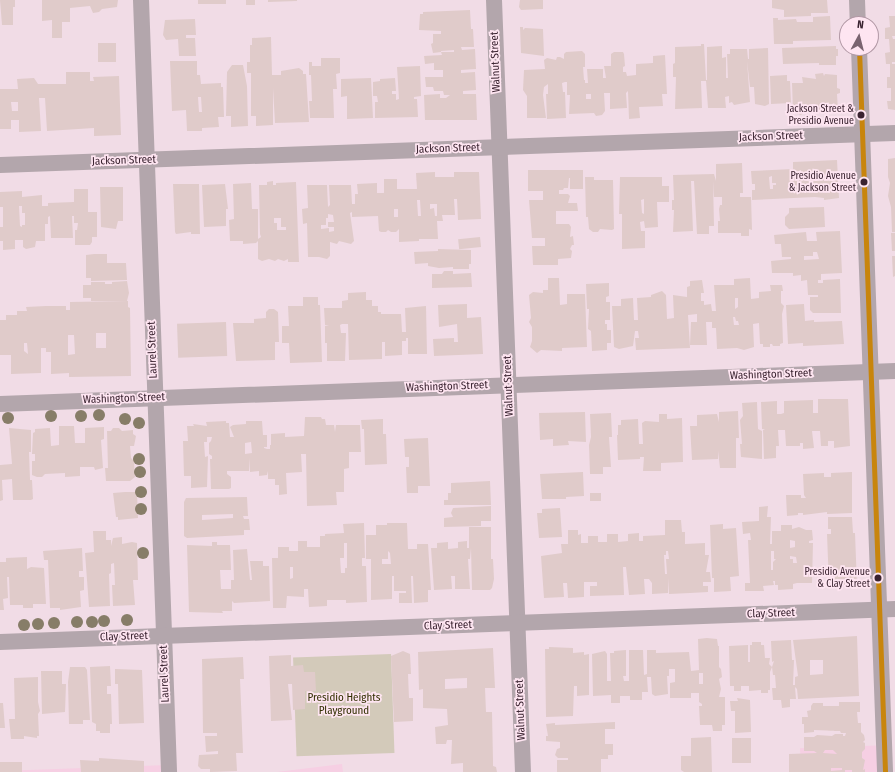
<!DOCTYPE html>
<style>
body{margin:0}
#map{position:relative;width:895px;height:772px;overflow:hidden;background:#f1dce6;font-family:"Fira Sans Condensed",sans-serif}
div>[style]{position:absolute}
.built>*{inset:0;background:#f6cfe3;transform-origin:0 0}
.green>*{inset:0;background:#d3caba;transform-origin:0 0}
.building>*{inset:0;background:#e0cbca;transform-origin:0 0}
.minor>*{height:16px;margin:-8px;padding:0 8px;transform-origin:8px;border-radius:8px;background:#b3a6ac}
.bus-1>*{height:5px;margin:-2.5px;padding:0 2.5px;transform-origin:2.5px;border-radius:2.5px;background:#c8850c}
.trees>*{width:12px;height:12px;margin:-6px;border-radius:50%;background:#877d68}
.dots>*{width:11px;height:11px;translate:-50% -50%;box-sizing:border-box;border:2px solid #fee5f1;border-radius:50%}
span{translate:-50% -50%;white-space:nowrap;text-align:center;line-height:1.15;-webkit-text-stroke:3.5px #fee5f1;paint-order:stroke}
.bus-label{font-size:10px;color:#3a2330}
.right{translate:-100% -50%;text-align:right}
.street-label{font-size:11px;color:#3a2330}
.park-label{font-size:11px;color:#312f00}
.north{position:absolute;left:839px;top:16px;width:40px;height:40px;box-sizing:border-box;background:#fee5f1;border:1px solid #b097a4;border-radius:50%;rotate:7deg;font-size:11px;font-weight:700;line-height:16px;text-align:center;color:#3a2330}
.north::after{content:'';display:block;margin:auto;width:14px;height:18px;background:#7a6470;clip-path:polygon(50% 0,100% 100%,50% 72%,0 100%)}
</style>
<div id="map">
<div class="built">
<div style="left:890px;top:745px;width:27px;height:90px;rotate:88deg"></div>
<div style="left:342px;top:764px;width:8px;height:95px;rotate:83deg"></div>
<div style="clip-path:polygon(168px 765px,169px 772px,0 772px,0 771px)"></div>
</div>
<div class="green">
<div style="left:391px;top:654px;width:99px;height:98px;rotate:88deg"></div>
</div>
<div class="building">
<div style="clip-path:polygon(0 0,15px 0,15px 7px,13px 7px,13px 25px,2px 25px)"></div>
<div style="clip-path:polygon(42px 0,118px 0,117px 7px,102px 9px,99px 12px,93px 13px,90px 6px,70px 8px,70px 22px,62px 22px,62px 38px,52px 38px,52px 20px,42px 21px)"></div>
<div style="left:198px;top:0;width:28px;height:4px"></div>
<div style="left:246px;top:0;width:9px;height:5px"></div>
<div style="clip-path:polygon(268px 0,297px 0,297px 1px,268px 2px)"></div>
<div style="clip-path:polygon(520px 0,543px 0,543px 9px,521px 10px,519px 7px)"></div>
<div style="clip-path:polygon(772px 0,827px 0,828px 13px,811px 13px,811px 16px,784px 17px,784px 10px,772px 8px)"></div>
<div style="clip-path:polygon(evenodd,470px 10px,471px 29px,473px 29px,474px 47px,461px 47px,462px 50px,475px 49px,476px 69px,461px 70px,461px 73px,475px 72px,476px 90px,463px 91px,463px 94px,476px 94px,477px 120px,425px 120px,424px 95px,440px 94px,440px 98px,446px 98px,450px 95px,444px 95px,443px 91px,434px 91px,433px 87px,426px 87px,425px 77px,443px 77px,443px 70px,434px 70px,434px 63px,425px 64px,424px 56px,442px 55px,441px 52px,433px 53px,431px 44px,433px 43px,433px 34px,441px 34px,441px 31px,419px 30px,420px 14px,423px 14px,423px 12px,470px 10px,454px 50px,454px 52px,441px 52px,441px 51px,454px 50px)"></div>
<div style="clip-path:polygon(830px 16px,831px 40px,793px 41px,793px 44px,774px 44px,773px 18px,778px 18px,778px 20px,796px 19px,797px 22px,813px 22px,813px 17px)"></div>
<div style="clip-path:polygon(889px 16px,895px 16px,895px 36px,892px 36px,893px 39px,885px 39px,885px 28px,890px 27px)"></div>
<div style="clip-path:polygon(195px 19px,196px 35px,186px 35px,186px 38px,195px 38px,196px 56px,179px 56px,178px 39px,166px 40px,163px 35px,165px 20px)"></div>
<div style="clip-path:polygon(520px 27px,523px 27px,523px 30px,525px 28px,543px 29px,544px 56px,521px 53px)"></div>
<div style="clip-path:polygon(271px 37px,272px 75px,281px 75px,281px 71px,299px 68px,303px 71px,303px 74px,306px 74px,309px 122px,275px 123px,273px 88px,273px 125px,256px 126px,256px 116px,251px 116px,251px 73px,247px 73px,247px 62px,250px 62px,250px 45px,252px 45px,252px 38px)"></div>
<div style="clip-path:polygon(889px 39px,895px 39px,895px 62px,892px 62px,892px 64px,895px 64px,895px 110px,888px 109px,887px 101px,891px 101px,891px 88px,887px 88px,887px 77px,890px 77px,890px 64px,886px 64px,885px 53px,890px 52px)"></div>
<div style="left:98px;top:43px;width:18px;height:19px"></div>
<div style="clip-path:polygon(701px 44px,704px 44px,706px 80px,707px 80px,707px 47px,722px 46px,722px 58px,726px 57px,726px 78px,728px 78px,727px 54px,730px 54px,730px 49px,747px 49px,748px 59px,749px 59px,749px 49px,768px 48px,769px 104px,765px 106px,755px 104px,754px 87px,750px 87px,747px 61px,750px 102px,734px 105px,732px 102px,729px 103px,729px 96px,725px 97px,726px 108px,708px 108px,706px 81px,701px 81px,702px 108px,675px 109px,676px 77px,673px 77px,673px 64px,675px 63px,675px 47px,701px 46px)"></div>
<div style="clip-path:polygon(836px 46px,836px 49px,838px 49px,838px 56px,836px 56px,836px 65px,819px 65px,819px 63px,783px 64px,782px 48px)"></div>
<div style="clip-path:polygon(evenodd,582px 51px,585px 54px,585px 67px,583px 67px,584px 80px,585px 80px,585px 83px,588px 83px,587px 69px,603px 69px,603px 78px,606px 78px,604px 66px,611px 66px,611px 54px,614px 52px,623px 52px,624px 54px,625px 66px,623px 67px,623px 72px,626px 72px,627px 76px,636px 75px,636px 64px,653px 63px,653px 56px,665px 55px,667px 94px,662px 94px,663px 106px,639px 107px,640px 118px,629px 119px,628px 91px,626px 93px,627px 108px,610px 109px,610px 93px,604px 93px,605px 111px,602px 115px,596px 116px,594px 113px,569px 114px,570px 95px,567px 95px,567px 82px,565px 82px,562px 83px,563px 92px,565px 92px,566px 118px,547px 119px,546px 94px,548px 94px,548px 84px,544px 87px,543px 95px,546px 118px,527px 118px,527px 96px,523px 90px,524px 70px,545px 69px,544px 60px,547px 58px,556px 60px,557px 57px,560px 57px,564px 59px,564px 54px,566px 52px,582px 51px,586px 94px,591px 94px,591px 99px,586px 99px,586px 94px)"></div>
<div style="clip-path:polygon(321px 58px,340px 58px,340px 73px,336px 74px,337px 89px,333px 89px,334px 118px,310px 118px,309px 101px,312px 101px,311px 75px,309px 75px,309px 62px,312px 62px,312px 66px,321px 66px)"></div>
<div style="clip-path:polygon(evenodd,170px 61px,197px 61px,197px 75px,200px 75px,201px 84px,221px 83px,221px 87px,223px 87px,224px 117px,218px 117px,219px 127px,202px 128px,202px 131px,187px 131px,186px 110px,172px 111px,170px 61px,198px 97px,201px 97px,202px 112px,199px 112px,198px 97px)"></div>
<div style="clip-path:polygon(232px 65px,243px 65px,247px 86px,248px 126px,231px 127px,231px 116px,226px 116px,227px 72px)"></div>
<div style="clip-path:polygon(420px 66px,421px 96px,414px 97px,414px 99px,417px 99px,418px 117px,375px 118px,375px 102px,378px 102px,377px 96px,373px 96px,373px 82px,380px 81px,380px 79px,395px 78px,396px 91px,392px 91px,392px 94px,396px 94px,396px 100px,399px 99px,397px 67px)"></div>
<div style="clip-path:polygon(evenodd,66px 72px,90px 72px,90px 81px,94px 81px,93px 77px,119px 76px,121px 135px,94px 136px,94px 128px,47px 131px,45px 98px,39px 98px,41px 131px,19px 132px,19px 120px,11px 120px,11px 129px,0 129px,0 89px,18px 89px,17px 79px,34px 78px,38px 84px,66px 84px,66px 72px,11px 102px,18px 102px,18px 111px,12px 111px,11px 102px)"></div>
<div style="clip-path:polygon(823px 73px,824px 76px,825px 74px,837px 75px,837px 88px,840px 89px,840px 93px,837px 94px,838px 111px,835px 111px,835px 113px,831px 113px,827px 111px,827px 107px,824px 107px,823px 111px,819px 111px,815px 104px,811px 104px,809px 107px,805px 107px,804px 112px,801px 115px,793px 112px,792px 83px,803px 83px,802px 77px,816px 79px,815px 74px)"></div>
<div style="clip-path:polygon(787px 75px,787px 81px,790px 81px,791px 103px,771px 104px,770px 76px)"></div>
<div style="clip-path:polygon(371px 78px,373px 118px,347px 119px,347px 96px,341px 97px,341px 79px)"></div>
<div style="clip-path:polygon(895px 158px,895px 232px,892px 232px,891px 207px,888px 196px,890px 183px,888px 177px,888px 159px)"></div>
<div style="clip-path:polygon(evenodd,837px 160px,839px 198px,824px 200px,824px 198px,815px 197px,752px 200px,752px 190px,755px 190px,755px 184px,752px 184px,751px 171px,793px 169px,793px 162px,837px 160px,772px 176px,772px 183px,776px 183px,776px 185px,773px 185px,773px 189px,770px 189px,769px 177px,772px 176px)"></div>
<div style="clip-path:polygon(742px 163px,743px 193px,740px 193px,740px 197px,751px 197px,752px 230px,749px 229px,749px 236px,741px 236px,741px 233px,718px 233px,718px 221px,720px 221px,719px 209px,720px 205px,722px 205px,722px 197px,714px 197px,713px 181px,714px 226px,709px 226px,709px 234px,697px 234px,694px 181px,691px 181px,693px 231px,673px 232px,674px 210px,672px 210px,672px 200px,674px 200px,673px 175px,714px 174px,716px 181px,716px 164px)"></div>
<div style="clip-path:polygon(528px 170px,583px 170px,583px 189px,570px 189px,570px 178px,569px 178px,568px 188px,564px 188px,563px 190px,559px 190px,559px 194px,568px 194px,570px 196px,568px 203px,577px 203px,578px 211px,556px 211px,556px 224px,569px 224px,571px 227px,570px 237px,573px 236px,574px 245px,572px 245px,570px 249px,572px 251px,571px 258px,558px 259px,558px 265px,533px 265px,532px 246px,545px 246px,545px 238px,532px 238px,529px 200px,543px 200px,543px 191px,528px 191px)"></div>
<div style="clip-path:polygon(evenodd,435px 172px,435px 177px,454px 177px,454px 172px,479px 172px,481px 219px,458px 220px,457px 199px,454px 199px,455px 215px,442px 215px,443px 221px,437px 221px,438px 239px,419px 239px,419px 241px,399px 242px,399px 229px,396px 232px,391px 232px,388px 230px,386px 232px,381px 232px,379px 231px,378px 216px,352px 217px,352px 212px,350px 213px,354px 241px,351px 244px,339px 241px,337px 244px,330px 242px,330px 256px,327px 259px,319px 257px,308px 257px,307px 223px,303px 224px,302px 209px,308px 208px,307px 185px,327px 185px,328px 207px,330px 205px,329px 185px,351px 185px,352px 204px,355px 204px,355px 194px,358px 194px,357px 184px,377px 183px,377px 193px,384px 193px,384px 179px,397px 179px,397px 189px,417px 189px,416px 173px,435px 172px,417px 200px,420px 200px,421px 216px,418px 216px,417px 200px,435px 172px,430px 204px,437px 204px,437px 216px,435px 216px,434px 208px,430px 209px,430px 204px,435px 172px,394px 209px,398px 209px,398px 217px,394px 217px,394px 209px,435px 172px,328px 214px,333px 215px,334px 222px,328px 222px,328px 227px,334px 227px,334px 231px,329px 232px,329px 228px,321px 229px,321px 225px,326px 225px,326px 218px,328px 218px,328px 214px)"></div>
<div style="clip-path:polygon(585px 177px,594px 177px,594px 180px,613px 180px,614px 229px,612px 230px,600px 229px,598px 232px,593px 232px,589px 229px,588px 217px,586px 217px)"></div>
<div style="clip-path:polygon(evenodd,620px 177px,662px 177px,662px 186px,669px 186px,669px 202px,657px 202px,658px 227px,645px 228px,644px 221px,640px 222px,641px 231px,645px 231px,645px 248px,622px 249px,622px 214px,619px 214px,620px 177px,644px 199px,644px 214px,642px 213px,641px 200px,644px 199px)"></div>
<div style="clip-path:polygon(evenodd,273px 181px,273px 185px,276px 185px,276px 183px,296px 182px,299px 262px,288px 262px,288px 259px,284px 261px,278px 259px,275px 261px,269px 259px,262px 261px,258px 259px,258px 241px,256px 243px,243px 244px,243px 241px,230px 241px,229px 220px,234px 219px,233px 184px,251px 183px,252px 209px,258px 209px,258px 239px,261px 237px,260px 234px,259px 185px,267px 185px,267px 182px,273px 181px,274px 218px,281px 218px,281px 227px,286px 227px,286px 230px,277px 230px,277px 223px,274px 223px,274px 218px)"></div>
<div style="clip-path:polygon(173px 184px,199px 184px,200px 234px,191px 234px,191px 232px,176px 234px,175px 232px)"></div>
<div style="clip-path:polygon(225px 184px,228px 209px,226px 209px,226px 226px,204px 227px,202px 185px)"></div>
<div style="clip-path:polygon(100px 187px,123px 187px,123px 221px,118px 221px,116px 229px,101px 227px)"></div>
<div style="clip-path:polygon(evenodd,74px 189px,88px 189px,88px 212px,97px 212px,97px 237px,92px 237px,92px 242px,90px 245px,75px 245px,75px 230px,77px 230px,78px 223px,74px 223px,74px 216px,72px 216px,73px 238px,51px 238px,50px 216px,48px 217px,48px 224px,45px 224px,45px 241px,36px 241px,35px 247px,26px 249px,23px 247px,23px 240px,15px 240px,15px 249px,3px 250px,3px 241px,0 241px,0 227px,3px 227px,3px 207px,0 207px,0 192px,22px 191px,22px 197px,42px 195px,42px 206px,48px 206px,48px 203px,74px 202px,74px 189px,19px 206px,22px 206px,22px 213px,25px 213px,25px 225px,22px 225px,22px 227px,20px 226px,19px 206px)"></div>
<div style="clip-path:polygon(824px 207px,825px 227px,789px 229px,785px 225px,785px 217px,789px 213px,789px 208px)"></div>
<div style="clip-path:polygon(evenodd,840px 231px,842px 273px,821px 274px,821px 280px,818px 280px,818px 283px,823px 283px,823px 280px,840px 279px,841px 313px,813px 313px,810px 310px,810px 297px,818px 297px,818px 295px,808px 295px,807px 280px,801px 281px,801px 275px,793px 276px,793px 273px,772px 273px,771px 261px,791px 259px,791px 257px,782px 257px,781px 244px,775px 244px,774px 235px,806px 232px,807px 241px,817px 241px,816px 232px,840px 231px,813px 252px,817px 252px,819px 259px,804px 260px,804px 256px,813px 256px,813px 252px)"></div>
<div style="clip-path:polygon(891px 233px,895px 233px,895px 251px,892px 251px)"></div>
<div style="left:480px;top:237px;width:10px;height:22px;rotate:84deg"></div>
<div style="clip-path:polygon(438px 249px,471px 250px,471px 264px,469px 264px,469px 269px,453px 269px,453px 267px,439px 268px,428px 266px,428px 263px,415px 264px,414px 252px,438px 251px)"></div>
<div style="clip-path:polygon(94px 254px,107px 254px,107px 263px,126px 263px,127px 280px,91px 281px,91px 278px,86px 278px,86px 255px)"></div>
<div style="clip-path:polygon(892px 256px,895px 256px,895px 276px,893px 277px)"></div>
<div style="clip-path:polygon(444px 271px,453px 271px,453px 274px,471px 273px,472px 287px,432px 288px,432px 274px,442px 274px)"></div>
<div style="clip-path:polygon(548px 278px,559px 278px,560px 305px,567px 304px,567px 294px,585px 294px,587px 347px,562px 348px,562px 351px,541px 350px,537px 353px,530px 347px,532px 341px,532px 327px,529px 322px,531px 318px,529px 295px,533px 292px,543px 293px,543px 290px,548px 290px)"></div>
<div style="clip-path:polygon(evenodd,750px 278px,751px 299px,759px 298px,759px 292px,771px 291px,770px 285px,782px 285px,783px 291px,781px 291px,781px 303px,784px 306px,782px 314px,783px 343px,780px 344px,780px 346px,773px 346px,772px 344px,770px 344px,770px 347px,763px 347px,763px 344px,760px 344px,759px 323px,753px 324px,754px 347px,744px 350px,737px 348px,717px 349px,716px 328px,712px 328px,712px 322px,706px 322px,707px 345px,690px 345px,691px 322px,697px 322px,697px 314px,688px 315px,690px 348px,636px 350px,635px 338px,639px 338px,638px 331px,635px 331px,633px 346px,619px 349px,614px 347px,612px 306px,621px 306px,621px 299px,633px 298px,634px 320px,638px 320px,637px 298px,651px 297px,651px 295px,662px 291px,666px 295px,667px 319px,674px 318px,673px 295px,687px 297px,687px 287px,690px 286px,690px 281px,702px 280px,704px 293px,701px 293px,701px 301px,704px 301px,704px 305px,711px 304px,712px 311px,716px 311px,714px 285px,734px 285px,734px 279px,750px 278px,735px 298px,738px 298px,738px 307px,735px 309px,735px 298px,750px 278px,733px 317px,735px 317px,736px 321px,738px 321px,739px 325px,734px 325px,733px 317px)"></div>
<div style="clip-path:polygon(127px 281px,129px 293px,127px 301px,91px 301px,91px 298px,83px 298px,83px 285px,91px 285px,91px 282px,105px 282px,105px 284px,112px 284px,112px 282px)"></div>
<div style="clip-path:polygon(609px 283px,609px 296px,606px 297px,606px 302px,610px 302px,610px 320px,605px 320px,605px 324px,607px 324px,607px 330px,611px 330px,611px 343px,607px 343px,607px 350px,592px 351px,591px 331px,588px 329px,589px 309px,587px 309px,586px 284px)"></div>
<div style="clip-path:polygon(366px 292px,366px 300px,372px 300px,372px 306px,378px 306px,378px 312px,381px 312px,381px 314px,401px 314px,402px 332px,406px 332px,405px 308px,426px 306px,427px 354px,408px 354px,408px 338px,406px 338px,406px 341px,402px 341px,402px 355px,385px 356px,385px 342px,382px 342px,382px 359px,349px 360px,348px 324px,342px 324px,340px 325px,341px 333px,346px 333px,345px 361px,327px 361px,327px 343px,325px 343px,325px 326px,329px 325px,325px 325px,324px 308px,342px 308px,342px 301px,348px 300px,348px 293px)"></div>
<div style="clip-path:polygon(303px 297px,318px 297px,318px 305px,320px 305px,322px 362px,290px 363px,289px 343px,282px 343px,282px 326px,289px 326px,288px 306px,303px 306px)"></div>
<div style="clip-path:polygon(evenodd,128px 301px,128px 307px,130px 308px,131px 376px,69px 377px,69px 373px,51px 374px,51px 352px,46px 352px,46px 348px,41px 348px,41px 373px,11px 374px,11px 355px,0 355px,0 320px,6px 320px,6px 315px,17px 315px,17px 311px,27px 311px,26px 307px,46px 306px,66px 306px,66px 310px,70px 310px,70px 302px,128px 301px,96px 333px,106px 333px,106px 348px,96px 348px,96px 333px,128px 301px,68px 335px,74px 335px,75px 354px,68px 355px,68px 335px,128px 301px,24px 343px,27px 343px,28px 354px,24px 351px,24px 343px)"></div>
<div style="clip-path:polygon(467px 304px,467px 318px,481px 317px,483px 354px,434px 356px,433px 339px,454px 338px,454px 342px,458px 342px,457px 324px,439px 327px,438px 305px)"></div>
<div style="clip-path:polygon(804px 304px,805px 321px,814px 320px,814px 322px,842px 321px,844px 344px,803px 346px,803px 343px,788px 344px,786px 305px)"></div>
<div style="clip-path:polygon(269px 309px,274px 309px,278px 312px,279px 342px,275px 342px,275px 360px,236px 361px,233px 323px,254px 323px,254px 319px,266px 318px,266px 312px)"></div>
<div style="left:226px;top:322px;width:34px;height:49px;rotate:88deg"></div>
<div style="clip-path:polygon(818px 399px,848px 399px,850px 446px,834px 448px,834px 441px,828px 441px,828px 446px,821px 446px,820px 431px,812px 431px,814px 448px,803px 449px,803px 443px,800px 443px,800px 446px,786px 446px,785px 430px,778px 430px,779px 446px,776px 446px,776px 458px,764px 459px,763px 430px,765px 429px,762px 429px,761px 402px,777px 401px,777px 414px,781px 414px,784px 413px,784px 401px,813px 400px,813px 413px,818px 413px)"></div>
<div style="clip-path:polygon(757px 402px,758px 429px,762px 431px,762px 459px,741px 457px,740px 444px,742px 444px,740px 420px,743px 416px,742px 403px)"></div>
<div style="clip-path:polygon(738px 411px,739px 438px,736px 438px,736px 468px,720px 468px,718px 451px,718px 459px,692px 460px,690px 426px,697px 426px,697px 415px,717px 414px,719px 422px,719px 412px)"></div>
<div style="clip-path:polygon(585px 412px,586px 442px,568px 441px,569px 445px,553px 446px,553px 439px,540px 440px,539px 413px)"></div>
<div style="clip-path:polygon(611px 413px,612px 437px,609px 437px,611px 467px,603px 467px,603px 474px,590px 474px,589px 445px,591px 437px,590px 414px)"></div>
<div style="clip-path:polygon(659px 414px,667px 414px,667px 419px,682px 418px,683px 462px,661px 463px,661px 471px,643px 471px,644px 457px,640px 457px,640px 459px,618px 460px,617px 435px,618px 435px,618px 425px,621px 425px,621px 420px,638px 419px,639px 444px,643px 444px,642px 423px,645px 421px,659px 422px)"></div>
<div style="clip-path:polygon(evenodd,305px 417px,321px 417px,322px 419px,325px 419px,326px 425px,334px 425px,335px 432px,336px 425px,360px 425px,361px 452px,349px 452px,349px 468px,344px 469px,344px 492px,336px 492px,337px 505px,307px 506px,306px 454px,301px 454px,302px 472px,286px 473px,287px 494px,279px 495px,279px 485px,275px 485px,275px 479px,268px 479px,268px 471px,267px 475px,259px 476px,259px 471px,250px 472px,249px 458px,249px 471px,227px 471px,227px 474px,231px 477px,231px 488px,229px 489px,211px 489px,210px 459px,212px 459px,212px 456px,209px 454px,209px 443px,211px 441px,212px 437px,207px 437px,207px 442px,204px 442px,205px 457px,208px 456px,207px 487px,191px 488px,191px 476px,184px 476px,183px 441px,188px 441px,187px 426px,194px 426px,193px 424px,207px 426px,206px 422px,226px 421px,226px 423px,229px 423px,230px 437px,234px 437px,230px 427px,233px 425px,246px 424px,246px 421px,262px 421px,263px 435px,267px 435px,267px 447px,264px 447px,264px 448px,267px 449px,270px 449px,270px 445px,271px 445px,271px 434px,285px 433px,285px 437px,304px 436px,305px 417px,251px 442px,252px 453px,245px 454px,245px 443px,251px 442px)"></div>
<div style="clip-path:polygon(383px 419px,383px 434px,386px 434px,387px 464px,365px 465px,364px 429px,362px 429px,361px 420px)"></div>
<div style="clip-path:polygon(59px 426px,74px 426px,75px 443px,85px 443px,85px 428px,104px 427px,104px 439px,101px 440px,103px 468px,95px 470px,94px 467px,80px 467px,80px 476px,65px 477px,65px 473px,45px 474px,42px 477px,37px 477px,32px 475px,32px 461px,35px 461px,35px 454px,32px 454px,33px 433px,35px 432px,35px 429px,50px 428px,51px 446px,59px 445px)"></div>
<div style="clip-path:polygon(9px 428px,31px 430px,31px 452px,29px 452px,30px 480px,32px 480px,33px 499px,31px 500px,13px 500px,12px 479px,2px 480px,3px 500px,0 501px,0 465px,12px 464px)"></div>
<div style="clip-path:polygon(113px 428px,119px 428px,122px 431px,133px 430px,133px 434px,136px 436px,134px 446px,130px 446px,131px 458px,134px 461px,135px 477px,130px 481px,106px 481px,105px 468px,108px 468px,107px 431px,111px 431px)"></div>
<div style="clip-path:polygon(428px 438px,430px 486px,418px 486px,418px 493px,407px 493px,406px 467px,409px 467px,409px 457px,405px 457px,404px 439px)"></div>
<div style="clip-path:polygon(583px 472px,584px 496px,566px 497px,566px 499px,542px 499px,540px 474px)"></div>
<div style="clip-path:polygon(852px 472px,852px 513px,827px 514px,827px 512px,803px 515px,803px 513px,798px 513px,798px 515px,787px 516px,786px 495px,801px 495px,801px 498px,806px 498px,804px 495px,803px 474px,824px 473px,824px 477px,831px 477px,831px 473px)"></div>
<div style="clip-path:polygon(490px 481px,491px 505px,444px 505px,444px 500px,448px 500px,448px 493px,451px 493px,451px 483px)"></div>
<div style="clip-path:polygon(125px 492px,137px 492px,138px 518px,118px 520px,118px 517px,116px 517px,113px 493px)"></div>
<div style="left:590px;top:493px;width:11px;height:8px"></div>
<div style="clip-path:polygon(evenodd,247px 497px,248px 516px,243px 516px,244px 519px,249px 519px,250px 530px,244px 530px,244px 535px,187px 538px,184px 536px,184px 502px,186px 498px,247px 497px,233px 514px,233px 518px,202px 520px,202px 515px,233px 514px)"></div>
<div style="clip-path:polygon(491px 506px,491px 521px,481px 521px,481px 526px,444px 527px,444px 518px,453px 517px,451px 513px,453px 508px)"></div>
<div style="clip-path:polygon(evenodd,768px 506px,767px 517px,771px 517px,770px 544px,772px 544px,772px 531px,781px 531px,781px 525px,792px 525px,792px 529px,799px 527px,806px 530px,812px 530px,813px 540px,809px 541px,809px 543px,813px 543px,812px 583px,797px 583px,793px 584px,793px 589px,778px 590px,778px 585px,775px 585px,775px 581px,773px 581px,774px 585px,763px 586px,764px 591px,745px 591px,745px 583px,750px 583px,748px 540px,751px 540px,750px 533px,743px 534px,742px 522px,759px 521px,759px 507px,768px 506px,790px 540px,795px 541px,795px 547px,790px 548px,790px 540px,768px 506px,771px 551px,774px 551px,774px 559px,776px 559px,773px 562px,773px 570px,771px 570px,771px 551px,768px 506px,790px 556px,796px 557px,797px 563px,793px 563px,793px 559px,790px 559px,790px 556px)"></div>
<div style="clip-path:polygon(560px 508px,562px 537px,539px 538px,537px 513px,542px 513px,542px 509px)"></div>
<div style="clip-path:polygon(828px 517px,852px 517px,853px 533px,855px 533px,857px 585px,829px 586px,827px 534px,831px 534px,831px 529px,828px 529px)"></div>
<div style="clip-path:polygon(evenodd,665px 520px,681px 520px,682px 532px,685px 532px,685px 544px,705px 543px,705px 555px,709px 555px,706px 572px,710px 572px,711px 582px,703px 582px,703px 586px,708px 586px,708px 592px,690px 593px,690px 585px,690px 593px,669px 594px,668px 578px,668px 593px,652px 594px,652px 583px,649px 579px,644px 579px,645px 594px,629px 595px,626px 567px,623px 567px,624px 595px,590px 596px,590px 586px,597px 586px,597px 582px,584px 582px,584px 597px,568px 598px,567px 583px,563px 583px,564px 597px,544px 598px,541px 556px,562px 553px,561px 544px,568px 544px,568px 530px,578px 530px,578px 535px,581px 534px,581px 543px,588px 543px,588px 536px,598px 536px,598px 542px,607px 542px,607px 534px,618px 534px,618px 542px,628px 541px,628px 534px,639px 533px,639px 541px,643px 541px,643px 536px,665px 535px,665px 520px,666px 551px,668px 551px,669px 559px,666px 559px,667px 574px,665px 574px,664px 555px,666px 555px,666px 551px)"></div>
<div style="clip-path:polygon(evenodd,364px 523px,365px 558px,362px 558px,362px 566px,366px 566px,367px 602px,346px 603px,346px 600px,327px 600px,327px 606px,309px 607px,308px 589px,304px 589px,304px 597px,287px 596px,286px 608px,273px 608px,272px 558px,278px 558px,278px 547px,289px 547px,289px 551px,298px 551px,298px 541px,307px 541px,307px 547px,320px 547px,320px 536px,325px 536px,325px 534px,344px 533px,343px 524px,364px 523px,344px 543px,347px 543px,347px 568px,345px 568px,345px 573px,341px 573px,340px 558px,344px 558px,344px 543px,364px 523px,290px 567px,293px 567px,293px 578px,290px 579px,290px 567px)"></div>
<div style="clip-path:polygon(evenodd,387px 523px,407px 523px,408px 549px,417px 549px,417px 544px,428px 544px,431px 590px,428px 590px,428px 602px,414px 603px,413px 576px,411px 576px,412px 603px,399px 603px,399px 593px,406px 593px,406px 591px,394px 591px,394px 576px,392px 576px,392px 599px,371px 600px,371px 559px,366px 559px,366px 535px,376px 535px,376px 525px,387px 525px,387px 523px,388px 551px,390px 553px,391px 564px,382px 564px,382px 559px,388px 559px,388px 551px)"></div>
<div style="clip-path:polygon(723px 524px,723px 529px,736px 528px,739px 576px,730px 577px,731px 591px,714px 592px,714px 578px,712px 578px,710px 525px)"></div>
<div style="clip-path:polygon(469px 527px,491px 527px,491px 559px,493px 559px,494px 579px,492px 588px,490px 590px,472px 590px,471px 548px,470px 559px,468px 559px,470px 589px,455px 589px,455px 576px,451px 576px,452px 589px,434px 590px,431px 548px,437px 548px,437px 543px,448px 542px,448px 549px,458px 548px,458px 542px,467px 541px,467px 548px,469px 548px)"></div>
<div style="clip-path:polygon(93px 531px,106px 531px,106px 540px,111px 540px,111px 546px,113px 538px,122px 537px,122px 544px,132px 542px,137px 543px,138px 580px,133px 580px,135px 605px,113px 606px,112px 585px,115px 585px,114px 563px,111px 564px,111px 573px,109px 574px,110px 606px,89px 607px,85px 553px,94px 552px)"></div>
<div style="clip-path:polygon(212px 542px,217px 542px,217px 545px,230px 545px,231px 570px,220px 570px,221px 589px,231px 589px,231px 580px,234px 580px,233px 550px,247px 549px,250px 580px,252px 580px,250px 561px,263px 561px,263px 566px,269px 566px,270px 601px,234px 603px,232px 601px,232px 611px,222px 611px,223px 613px,189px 612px,187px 545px,212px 546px)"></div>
<div style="clip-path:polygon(82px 548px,83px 571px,79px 571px,79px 577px,84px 577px,84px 590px,80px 591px,81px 607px,60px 610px,60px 608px,50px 608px,48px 560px,44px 560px,43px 551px)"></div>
<div style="clip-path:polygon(27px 557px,27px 569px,31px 567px,44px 568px,46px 604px,33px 604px,33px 608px,23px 608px,23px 605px,10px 605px,9px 577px,7px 577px,8px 598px,3px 599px,4px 610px,0 610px,0 562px,6px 562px,6px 558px)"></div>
<div style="clip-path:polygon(evenodd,857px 636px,859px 696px,798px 699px,797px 689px,795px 687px,796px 699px,790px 699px,790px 707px,782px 708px,781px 700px,773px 700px,772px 688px,776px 688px,775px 675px,773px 675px,772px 667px,770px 672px,770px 690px,768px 690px,768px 693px,761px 693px,761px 690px,749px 691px,749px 686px,741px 686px,741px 691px,734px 691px,734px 686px,730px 686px,729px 646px,748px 645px,748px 662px,750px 662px,750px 645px,752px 645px,752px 642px,761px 642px,761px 645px,764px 645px,765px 658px,770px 658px,769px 664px,772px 667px,774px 661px,772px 662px,771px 641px,791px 640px,792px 660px,794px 660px,793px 685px,795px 685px,795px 677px,798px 676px,793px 640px,857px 636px,810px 660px,823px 660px,823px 674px,810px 675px,810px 660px)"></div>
<div style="clip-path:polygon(evenodd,707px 638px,717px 639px,718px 646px,719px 646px,719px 667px,721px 669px,722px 677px,719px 679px,721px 689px,719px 697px,725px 697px,725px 725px,722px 725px,722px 731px,713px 731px,712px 725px,700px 725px,699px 706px,702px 706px,702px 704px,699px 702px,699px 693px,691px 693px,691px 698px,670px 698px,670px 683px,675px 682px,675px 669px,669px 669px,669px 676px,667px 676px,668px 694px,655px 696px,652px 694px,651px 677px,647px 677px,648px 692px,642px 692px,642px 700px,630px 700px,630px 696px,620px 696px,620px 703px,611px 703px,611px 695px,593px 696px,592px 654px,605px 651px,607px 654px,607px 681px,611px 681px,610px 653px,614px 653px,614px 651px,626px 650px,626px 676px,623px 676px,624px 681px,629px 681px,629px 650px,643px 650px,644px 675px,647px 674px,647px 650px,656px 650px,656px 653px,689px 652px,691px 671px,699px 670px,698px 639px,707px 638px,699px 673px,703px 673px,703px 684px,699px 684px,699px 673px)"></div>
<div style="clip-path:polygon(549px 647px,573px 648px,573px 653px,584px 652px,584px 655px,589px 654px,589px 695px,577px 696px,577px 686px,574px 686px,573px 716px,546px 717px,545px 649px,549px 649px)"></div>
<div style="clip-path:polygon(evenodd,493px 648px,495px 688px,485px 688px,486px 712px,492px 712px,493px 761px,493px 766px,496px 767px,497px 772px,463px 772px,463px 763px,451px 764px,452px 740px,447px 740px,446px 744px,436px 744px,435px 727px,448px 725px,447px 709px,423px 708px,423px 689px,419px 690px,418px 652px,493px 648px,467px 678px,467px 688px,445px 689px,445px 679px,467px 678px)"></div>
<div style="clip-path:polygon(403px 651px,410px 654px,411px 674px,408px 674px,409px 698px,413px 698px,413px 721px,394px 722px,391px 656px)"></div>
<div style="clip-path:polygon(291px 655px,291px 666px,303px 665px,304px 672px,315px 672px,316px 691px,305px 691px,305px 709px,293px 710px,292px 684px,288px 684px,292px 720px,271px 721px,269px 656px)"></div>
<div style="clip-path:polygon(243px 657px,244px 679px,240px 679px,243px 753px,236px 753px,237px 771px,210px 772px,210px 769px,201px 769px,198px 766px,199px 755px,218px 754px,218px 751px,206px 752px,205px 736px,217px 736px,217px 733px,203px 733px,202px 659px)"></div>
<div style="clip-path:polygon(110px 666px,111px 686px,107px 686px,107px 694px,111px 694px,112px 724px,110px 724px,110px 733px,100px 733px,100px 731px,96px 731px,96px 724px,92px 722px,90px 667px)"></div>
<div style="clip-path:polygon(70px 667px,85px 667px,87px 670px,90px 720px,83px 720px,83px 724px,69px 724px,68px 682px)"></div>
<div style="clip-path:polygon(115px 669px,142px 670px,144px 723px,119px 724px,118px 684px,115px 684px)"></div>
<div style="clip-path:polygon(41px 671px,62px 671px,62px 684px,66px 684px,65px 712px,42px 714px)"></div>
<div style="clip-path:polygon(38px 677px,38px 702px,40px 711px,38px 714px,39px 736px,37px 736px,37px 738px,24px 736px,24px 739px,11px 739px,9px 719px,15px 719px,14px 678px)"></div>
<div style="clip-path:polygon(737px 698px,750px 700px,751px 732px,735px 733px,735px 711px,731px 711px,730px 701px,738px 701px)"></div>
<div style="clip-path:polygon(evenodd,839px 702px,860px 702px,860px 712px,857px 712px,858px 723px,861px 723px,861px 732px,864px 735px,865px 740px,863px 742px,865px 743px,865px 749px,862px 752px,862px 758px,865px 760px,863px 770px,865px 769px,865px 772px,852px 772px,852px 770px,845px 770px,845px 772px,789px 772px,789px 754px,817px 753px,814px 751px,804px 751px,804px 737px,814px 737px,817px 735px,832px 736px,835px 734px,843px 734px,843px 736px,845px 736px,846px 733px,841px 733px,840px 731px,814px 730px,814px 732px,804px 733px,804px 724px,802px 724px,802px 717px,808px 717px,807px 711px,811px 710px,811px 706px,813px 703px,823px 703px,823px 706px,839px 706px,839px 702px,825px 750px,833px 750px,837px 754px,823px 753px,825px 750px,839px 702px,831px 768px,842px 768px,842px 770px,831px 771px,831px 768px)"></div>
<div style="clip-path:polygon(0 703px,3px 703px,5px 728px,0 728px)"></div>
<div style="clip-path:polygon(615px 722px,615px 729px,605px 729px,605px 744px,613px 744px,613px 755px,608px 755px,608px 759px,601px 759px,601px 772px,557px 772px,557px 760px,568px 760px,568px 758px,558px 758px,555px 755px,557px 749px,560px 748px,560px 742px,546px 741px,546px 736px,548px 736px,546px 724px,555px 723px,555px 725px)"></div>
<div style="clip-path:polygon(711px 737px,712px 772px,684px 772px,681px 770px,681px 756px,691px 756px,691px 738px)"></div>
<div style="left:732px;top:738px;width:19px;height:25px"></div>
<div style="clip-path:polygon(99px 758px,144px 761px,144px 772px,81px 772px,80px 760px,99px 761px)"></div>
<div style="left:0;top:762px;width:22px;height:10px"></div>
</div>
<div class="minor">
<div style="left:141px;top:0;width:773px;rotate:87.92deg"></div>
<div style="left:494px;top:0;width:773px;rotate:87.85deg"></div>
<div style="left:857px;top:0;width:24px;rotate:88deg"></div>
<div style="left:859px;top:48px;width:724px;rotate:87.94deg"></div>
<div style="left:0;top:165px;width:896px;rotate:-2.05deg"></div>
<div style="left:0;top:404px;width:896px;rotate:-2.11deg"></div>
<div style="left:0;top:642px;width:896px;rotate:-2.11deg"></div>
</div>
<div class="bus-1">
<div style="left:859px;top:48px;width:724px;rotate:87.94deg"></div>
</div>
<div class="trees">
<div style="left:99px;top:415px"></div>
<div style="left:51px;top:416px"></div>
<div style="left:81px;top:416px"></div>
<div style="left:8px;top:418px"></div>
<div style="left:125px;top:419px"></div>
<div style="left:139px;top:423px"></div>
<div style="left:139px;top:459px"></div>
<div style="left:140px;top:472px"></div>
<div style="left:141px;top:492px"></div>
<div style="left:141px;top:509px"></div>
<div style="left:143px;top:553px"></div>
<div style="left:127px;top:620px"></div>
<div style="left:104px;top:621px"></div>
<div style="left:77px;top:622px"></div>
<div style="left:92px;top:622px"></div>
<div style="left:54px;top:623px"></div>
<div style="left:38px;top:624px"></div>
<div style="left:24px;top:625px"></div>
</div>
<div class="dots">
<div style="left:861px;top:115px;background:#3a2330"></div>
<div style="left:864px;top:182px;background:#3a2330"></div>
<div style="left:878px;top:578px;background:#3a2330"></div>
</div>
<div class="bus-label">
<span class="right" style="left:854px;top:115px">Jackson Street &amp;<br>Presidio Avenue</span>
<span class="right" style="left:856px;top:182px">Presidio Avenue<br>&amp; Jackson Street</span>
<span class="right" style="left:870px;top:578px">Presidio Avenue<br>&amp; Clay Street</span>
</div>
<div class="street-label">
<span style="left:496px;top:62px;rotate:-92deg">Walnut Street</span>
<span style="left:771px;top:137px;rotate:-2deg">Jackson Street</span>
<span style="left:448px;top:149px;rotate:-2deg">Jackson Street</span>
<span style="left:124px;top:161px;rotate:-2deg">Jackson Street</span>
<span style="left:153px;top:350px;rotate:-92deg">Laurel Street</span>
<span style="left:771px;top:375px;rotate:-2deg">Washington Street</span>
<span style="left:509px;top:386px;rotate:-92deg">Walnut Street</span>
<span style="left:447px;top:387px;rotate:-2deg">Washington Street</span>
<span style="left:124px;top:399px;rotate:-2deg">Washington Street</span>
<span style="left:771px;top:614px;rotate:-2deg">Clay Street</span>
<span style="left:448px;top:626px;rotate:-2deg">Clay Street</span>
<span style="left:124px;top:637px;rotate:-2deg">Clay Street</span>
<span style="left:165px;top:674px;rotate:-92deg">Laurel Street</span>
<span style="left:521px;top:710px;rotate:-92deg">Walnut Street</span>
</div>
<div class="park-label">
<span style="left:344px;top:705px">Presidio Heights<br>Playground</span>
</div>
<div class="north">N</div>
</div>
